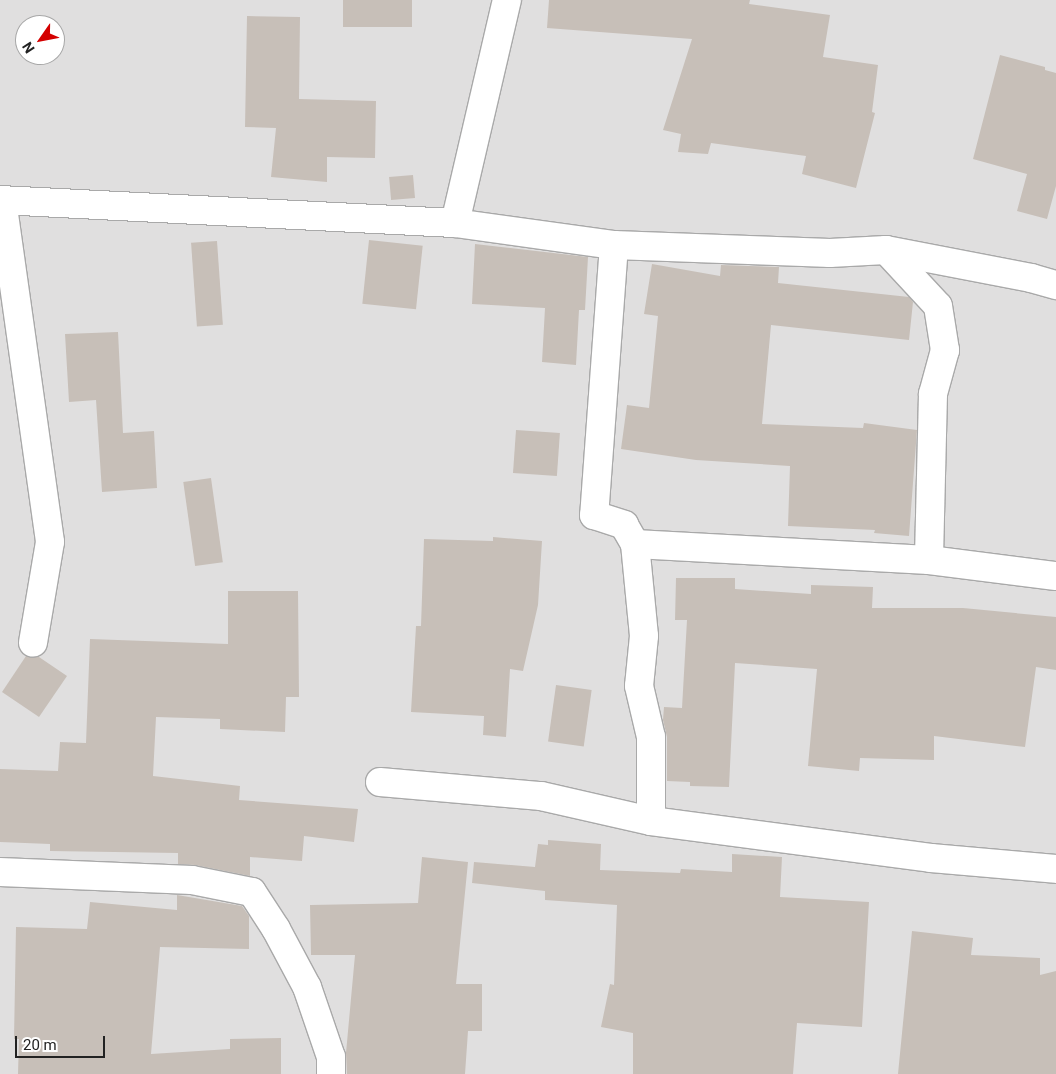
<!DOCTYPE html>
<style>
body{margin:0}
#map{position:relative;width:1056px;height:1074px;overflow:hidden;background:#f2efe9;font-family:Roboto,sans-serif}
div>[style]{position:absolute}
.residential>*{inset:0;background:#e0dfdf}
.building>*{inset:0;background:#c7bfb8;transform-origin:0 0}
.roads{filter:drop-shadow(1px 0 #a9a9a9) drop-shadow(-1px 0 #a9a9a9) drop-shadow(0 1px #a9a9a9) drop-shadow(0 -1px #a9a9a9)}
.minor>*{height:28px;margin:-14px;padding:0 14px;transform-origin:14px;border-radius:14px;background:#fff}
span{translate:-50% -50%;white-space:nowrap;text-align:center;line-height:1.15;-webkit-text-stroke:4.5px #fff;paint-order:stroke}
.north{position:absolute;left:15px;top:15px;width:50px;height:50px;box-sizing:border-box;background:#fff;border:1px solid #a7a7a7;border-radius:50%;rotate:237deg;font-size:14px;font-weight:700;line-height:20px;text-align:center;color:#222}
.north::after{content:'';display:block;margin:auto;width:18px;height:22px;background:#d40000;clip-path:polygon(50% 0,100% 100%,50% 72%,0 100%)}
.scale{position:absolute;left:15px;top:1036px;width:90px;height:22px;box-sizing:border-box;border:2px solid #222;border-top:0;padding-left:6px;font-size:15px;line-height:18px;white-space:nowrap;color:#222;-webkit-text-stroke:4px #fff;paint-order:stroke}
</style>
<div id="map">
<div class="residential">
<div style="clip-path:polygon(evenodd,0 0,1056px 0,1056px 1074px,0 1074px,0 0,25px 25px,55px 25px,55px 55px,25px 55px,25px 25px)"></div>
</div>
<div class="building">
<div style="left:343px;top:0;width:69px;height:27px"></div>
<div style="clip-path:polygon(549px 0,750px 0,749px 4px,830px 15px,823px 57px,878px 65px,872px 112px,875px 113px,856px 188px,802px 174px,806px 156px,711px 143px,708px 154px,678px 152px,681px 134px,663px 130px,692px 39px,547px 28px)"></div>
<div style="clip-path:polygon(247px 16px,300px 17px,299px 99px,376px 101px,375px 158px,327px 157px,327px 182px,271px 177px,276px 128px,245px 127px)"></div>
<div style="clip-path:polygon(1000px 55px,1045px 67px,1045px 70px,1056px 73px,1056px 186px,1047px 219px,1017px 211px,1027px 174px,973px 159px)"></div>
<div style="left:413px;top:175px;width:23px;height:24px;rotate:85deg"></div>
<div style="left:369px;top:240px;width:54px;height:64px;rotate:6deg"></div>
<div style="left:217px;top:241px;width:84px;height:26px;rotate:86deg"></div>
<div style="clip-path:polygon(475px 244px,588px 257px,585px 310px,579px 310px,576px 365px,542px 362px,545px 308px,472px 304px)"></div>
<div style="clip-path:polygon(652px 264px,720px 276px,721px 265px,779px 267px,778px 283px,909px 297px,913px 302px,909px 340px,771px 325px,762px 424px,863px 428px,864px 423px,917px 430px,909px 536px,874px 533px,875px 530px,788px 526px,790px 466px,696px 460px,621px 449px,627px 405px,649px 408px,658px 316px,644px 314px)"></div>
<div style="clip-path:polygon(118px 332px,123px 433px,154px 431px,157px 488px,102px 492px,96px 400px,69px 402px,65px 334px)"></div>
<div style="left:516px;top:430px;width:44px;height:43px;rotate:4deg"></div>
<div style="left:211px;top:478px;width:85px;height:28px;rotate:82deg"></div>
<div style="clip-path:polygon(493px 537px,542px 541px,538px 605px,523px 671px,510px 669px,506px 737px,483px 735px,484px 716px,411px 712px,416px 626px,421px 626px,424px 539px,493px 541px)"></div>
<div style="clip-path:polygon(676px 578px,735px 578px,735px 589px,811px 594px,811px 585px,873px 587px,872px 608px,963px 608px,1056px 617px,1056px 670px,1036px 667px,1025px 747px,934px 736px,934px 760px,860px 758px,859px 771px,808px 766px,817px 669px,735px 663px,729px 787px,690px 786px,690px 782px,667px 781px,667px 737px,663px 720px,664px 707px,682px 708px,687px 620px,675px 620px)"></div>
<div style="clip-path:polygon(228px 591px,298px 591px,299px 697px,286px 697px,285px 732px,220px 729px,220px 719px,156px 717px,153px 776px,240px 786px,239px 800px,358px 809px,354px 842px,304px 836px,302px 861px,250px 857px,250px 876px,195px 865px,178px 864px,178px 853px,50px 851px,50px 844px,0 842px,0 769px,58px 771px,60px 742px,86px 743px,90px 639px,228px 644px)"></div>
<div style="clip-path:polygon(26px 656px,39px 657px,67px 676px,39px 717px,2px 692px)"></div>
<div style="left:556px;top:685px;width:36px;height:57px;rotate:8deg"></div>
<div style="clip-path:polygon(548px 840px,601px 844px,600px 870px,680px 873px,681px 869px,732px 872px,732px 854px,782px 857px,780px 897px,869px 902px,862px 1027px,797px 1023px,793px 1074px,633px 1074px,633px 1033px,601px 1027px,610px 984px,614px 985px,617px 905px,545px 900px,545px 891px,472px 883px,474px 862px,535px 867px,538px 844px,548px 845px)"></div>
<div style="clip-path:polygon(422px 857px,468px 862px,456px 984px,482px 984px,482px 1031px,468px 1031px,465px 1074px,347px 1074px,346px 1053px,355px 955px,311px 955px,310px 905px,418px 903px)"></div>
<div style="clip-path:polygon(177px 895px,242px 906px,249px 916px,249px 949px,160px 947px,151px 1054px,230px 1049px,230px 1039px,281px 1038px,281px 1074px,18px 1074px,19px 1039px,14px 1039px,16px 927px,87px 929px,90px 902px,177px 910px)"></div>
<div style="clip-path:polygon(912px 931px,973px 938px,971px 955px,1040px 958px,1040px 975px,1056px 971px,1056px 1074px,898px 1074px)"></div>
</div>
<div class="roads">
<div class="minor">
<div style="left:0;top:200px;width:456px;rotate:2.9deg"></div>
<div style="left:455px;top:223px;width:161px;rotate:7.9deg"></div>
<div style="left:614px;top:245px;width:216px;rotate:2.1deg"></div>
<div style="left:830px;top:253px;width:56px;rotate:-3.1deg"></div>
<div style="left:886px;top:250px;width:148px;rotate:10.9deg"></div>
<div style="left:1031px;top:278px;width:26px;rotate:16deg"></div>
<div style="left:2px;top:200px;width:345px;rotate:82deg"></div>
<div style="left:50px;top:542px;width:102px;rotate:99.6deg"></div>
<div style="left:455px;top:223px;width:229px;rotate:-76.9deg"></div>
<div style="left:614px;top:245px;width:271px;rotate:94.2deg"></div>
<div style="left:594px;top:515px;width:32px;rotate:18deg"></div>
<div style="left:624px;top:525px;width:22px;rotate:60deg"></div>
<div style="left:635px;top:544px;width:92px;rotate:84.4deg"></div>
<div style="left:644px;top:636px;width:50px;rotate:95.7deg"></div>
<div style="left:639px;top:686px;width:52px;rotate:76.8deg"></div>
<div style="left:651px;top:737px;width:84px;rotate:90deg"></div>
<div style="left:886px;top:250px;width:76px;rotate:47.1deg"></div>
<div style="left:938px;top:306px;width:45px;rotate:81deg"></div>
<div style="left:945px;top:350px;width:46px;rotate:105.3deg"></div>
<div style="left:933px;top:394px;width:166px;rotate:91.4deg"></div>
<div style="left:635px;top:544px;width:294px;rotate:3.1deg"></div>
<div style="left:929px;top:560px;width:128px;rotate:7.2deg"></div>
<div style="left:380px;top:782px;width:162px;rotate:5deg"></div>
<div style="left:541px;top:796px;width:113px;rotate:12.8deg"></div>
<div style="left:651px;top:821px;width:282px;rotate:7.5deg"></div>
<div style="left:931px;top:858px;width:125px;rotate:5deg"></div>
<div style="left:0;top:872px;width:192px;rotate:2.4deg"></div>
<div style="left:192px;top:880px;width:61px;rotate:11.3deg"></div>
<div style="left:252px;top:892px;width:44px;rotate:57deg"></div>
<div style="left:276px;top:929px;width:66px;rotate:61.9deg"></div>
<div style="left:307px;top:987px;width:74px;rotate:71.1deg"></div>
<div style="left:331px;top:1057px;width:17px;rotate:90deg"></div>
</div>
</div>
<div class="north">N</div>
<div class="scale">20 m</div>
</div>
